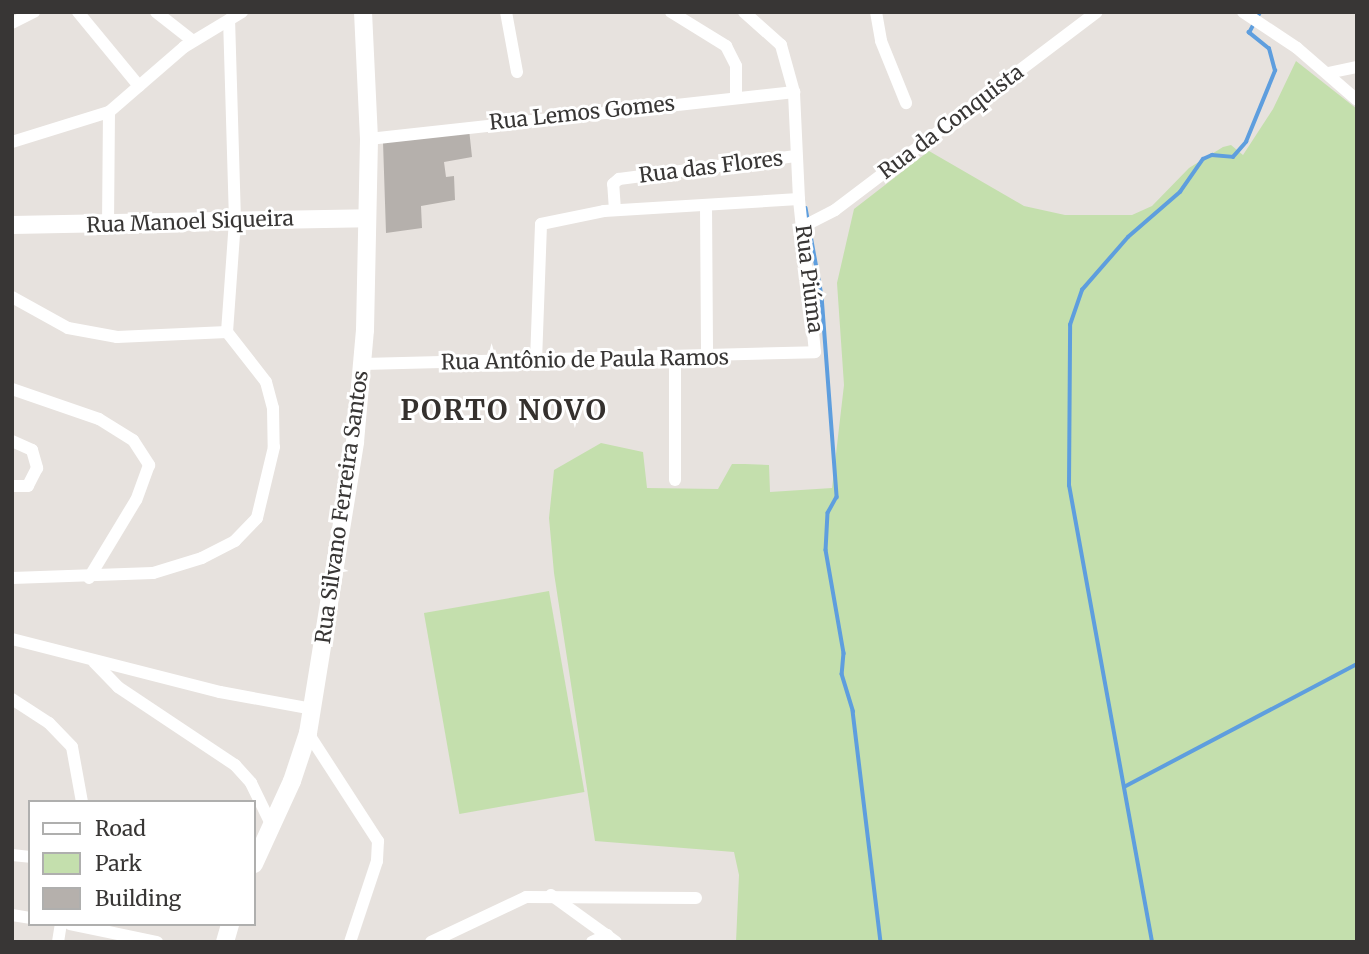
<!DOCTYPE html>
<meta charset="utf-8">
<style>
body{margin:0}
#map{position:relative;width:1369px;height:954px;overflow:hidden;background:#e7e2de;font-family:Merriweather,serif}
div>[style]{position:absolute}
.green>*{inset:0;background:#c4dfad;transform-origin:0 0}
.stream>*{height:3.5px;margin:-1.75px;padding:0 1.75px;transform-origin:1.75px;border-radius:1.75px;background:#5e9ede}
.building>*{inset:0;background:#b5b0ac}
.street>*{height:12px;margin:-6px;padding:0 6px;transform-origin:6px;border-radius:6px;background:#fff}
.secondary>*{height:18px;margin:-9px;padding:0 9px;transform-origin:9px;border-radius:9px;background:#fff}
span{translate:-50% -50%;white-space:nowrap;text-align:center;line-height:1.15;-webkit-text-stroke:6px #fff;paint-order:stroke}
.street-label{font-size:21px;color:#383635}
.district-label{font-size:28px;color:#35312e;font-weight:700;letter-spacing:2px}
.frame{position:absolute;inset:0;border:14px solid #383635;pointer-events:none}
.legend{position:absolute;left:28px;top:800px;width:228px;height:126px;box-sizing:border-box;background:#fff;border:2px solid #afafae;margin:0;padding:9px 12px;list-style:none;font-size:21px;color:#383635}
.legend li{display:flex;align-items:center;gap:14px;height:35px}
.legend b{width:35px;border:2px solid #afafae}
</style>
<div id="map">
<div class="green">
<div style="clip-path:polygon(1296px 61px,1357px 109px,1357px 942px,736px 942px,739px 875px,734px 852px,595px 841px,554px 573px,549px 518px,554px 470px,601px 443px,643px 452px,647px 488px,718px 489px,732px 464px,745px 464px,769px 465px,770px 492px,832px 488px,844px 385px,837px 283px,854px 209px,929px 151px,1024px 206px,1065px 215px,1132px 215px,1152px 206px,1189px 168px,1223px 147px,1231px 145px,1243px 155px,1273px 109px)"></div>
<div style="left:549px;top:591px;width:204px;height:127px;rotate:80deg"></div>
</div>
<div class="stream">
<div style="left:806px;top:208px;width:89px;rotate:79.7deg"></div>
<div style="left:822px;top:296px;width:202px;rotate:85.7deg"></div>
<div style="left:837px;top:497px;width:18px;rotate:119deg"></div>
<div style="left:828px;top:513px;width:37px;rotate:93deg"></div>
<div style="left:826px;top:550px;width:105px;rotate:80.1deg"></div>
<div style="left:844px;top:653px;width:21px;rotate:95deg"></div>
<div style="left:842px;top:674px;width:39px;rotate:73deg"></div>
<div style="left:853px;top:711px;width:233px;rotate:83.1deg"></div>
<div style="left:1124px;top:787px;width:263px;rotate:-27.8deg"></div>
<div style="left:1152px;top:942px;width:463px;rotate:-100.3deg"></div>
<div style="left:1069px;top:486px;width:161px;rotate:-89.6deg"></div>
<div style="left:1070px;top:325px;width:37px;rotate:-71deg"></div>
<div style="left:1082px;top:290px;width:70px;rotate:-49deg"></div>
<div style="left:1128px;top:237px;width:69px;rotate:-40.9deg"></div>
<div style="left:1180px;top:192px;width:40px;rotate:-55.1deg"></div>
<div style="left:1203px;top:159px;width:10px;rotate:-24deg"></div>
<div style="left:1212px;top:155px;width:21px;rotate:5deg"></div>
<div style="left:1233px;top:157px;width:20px;rotate:-49deg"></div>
<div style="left:1246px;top:142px;width:77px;rotate:-67.8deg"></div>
<div style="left:1275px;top:71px;width:23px;rotate:-105deg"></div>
<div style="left:1269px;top:49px;width:26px;rotate:-141deg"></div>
<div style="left:1249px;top:33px;width:24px;rotate:-62deg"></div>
</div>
<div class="building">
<div style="clip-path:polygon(469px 129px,472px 157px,444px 162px,446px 177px,454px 176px,455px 200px,421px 206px,422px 228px,386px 233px,383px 142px)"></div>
</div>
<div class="street">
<div style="left:78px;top:12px;width:96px;rotate:50.5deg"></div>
<div style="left:156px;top:12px;width:47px;rotate:38.1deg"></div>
<div style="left:506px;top:12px;width:61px;rotate:79.6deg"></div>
<div style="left:671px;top:12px;width:65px;rotate:31.7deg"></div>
<div style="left:726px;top:46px;width:22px;rotate:63deg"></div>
<div style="left:736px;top:66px;width:32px;rotate:90deg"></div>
<div style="left:876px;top:12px;width:29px;rotate:80deg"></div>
<div style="left:881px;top:41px;width:67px;rotate:68deg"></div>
<div style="left:1243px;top:12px;width:65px;rotate:33.7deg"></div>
<div style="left:1297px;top:48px;width:79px;rotate:40.9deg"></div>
<div style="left:12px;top:23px;width:25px;rotate:-27deg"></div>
<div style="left:1328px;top:73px;width:30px;rotate:-12deg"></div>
<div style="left:369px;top:139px;width:428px;rotate:-6.3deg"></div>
<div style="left:12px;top:142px;width:102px;rotate:-17.2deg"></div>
<div style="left:109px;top:112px;width:99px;rotate:-40.9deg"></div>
<div style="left:184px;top:47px;width:68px;rotate:-31.1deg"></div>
<div style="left:706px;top:205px;width:152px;rotate:89.6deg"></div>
<div style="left:615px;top:210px;width:26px;rotate:-94deg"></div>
<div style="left:613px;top:184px;width:8px;rotate:-40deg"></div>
<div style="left:619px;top:179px;width:178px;rotate:-7.4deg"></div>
<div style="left:108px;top:225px;width:113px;rotate:-89.5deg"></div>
<div style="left:802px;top:227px;width:37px;rotate:-27deg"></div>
<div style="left:835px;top:210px;width:328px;rotate:-37.1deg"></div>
<div style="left:12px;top:297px;width:64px;rotate:29deg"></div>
<div style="left:68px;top:328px;width:50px;rotate:10.4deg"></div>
<div style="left:117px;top:337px;width:110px;rotate:-2.6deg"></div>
<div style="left:227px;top:332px;width:63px;rotate:52deg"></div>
<div style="left:266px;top:382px;width:27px;rotate:75deg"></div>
<div style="left:273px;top:408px;width:39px;rotate:89deg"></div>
<div style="left:274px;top:447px;width:73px;rotate:103.5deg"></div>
<div style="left:257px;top:518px;width:32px;rotate:134deg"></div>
<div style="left:235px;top:541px;width:37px;rotate:153deg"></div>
<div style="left:202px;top:558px;width:51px;rotate:163deg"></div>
<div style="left:153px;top:573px;width:141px;rotate:178deg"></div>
<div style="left:227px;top:332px;width:112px;rotate:-85.9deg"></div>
<div style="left:235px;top:220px;width:200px;rotate:-91.7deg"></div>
<div style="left:536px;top:361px;width:137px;rotate:-87.9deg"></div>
<div style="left:541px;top:224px;width:64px;rotate:-11.7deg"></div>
<div style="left:604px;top:211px;width:195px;rotate:-3.5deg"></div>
<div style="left:363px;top:364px;width:452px;rotate:-1.5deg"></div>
<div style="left:815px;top:352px;width:154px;rotate:-96deg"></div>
<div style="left:799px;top:199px;width:107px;rotate:-92.7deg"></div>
<div style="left:794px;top:92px;width:49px;rotate:-105.5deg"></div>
<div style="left:781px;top:45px;width:50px;rotate:-138.3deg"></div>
<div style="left:12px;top:389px;width:92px;rotate:19deg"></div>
<div style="left:99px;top:419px;width:40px;rotate:32deg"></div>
<div style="left:133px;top:440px;width:30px;rotate:57deg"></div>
<div style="left:149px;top:465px;width:37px;rotate:110deg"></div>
<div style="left:136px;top:500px;width:91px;rotate:121.1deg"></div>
<div style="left:12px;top:441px;width:22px;rotate:24deg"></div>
<div style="left:32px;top:450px;width:19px;rotate:74deg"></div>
<div style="left:37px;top:468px;width:20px;rotate:117deg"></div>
<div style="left:28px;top:486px;width:16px;rotate:180deg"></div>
<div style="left:675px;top:480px;width:122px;rotate:-90deg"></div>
<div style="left:12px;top:639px;width:215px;rotate:14.3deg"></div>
<div style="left:220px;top:692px;width:95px;rotate:10.4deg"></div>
<div style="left:94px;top:662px;width:35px;rotate:46deg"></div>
<div style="left:118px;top:687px;width:141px;rotate:33.7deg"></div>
<div style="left:235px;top:765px;width:24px;rotate:48deg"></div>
<div style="left:251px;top:783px;width:48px;rotate:64deg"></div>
<div style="left:12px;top:699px;width:44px;rotate:33deg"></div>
<div style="left:49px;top:723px;width:33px;rotate:46deg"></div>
<div style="left:72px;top:747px;width:56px;rotate:79.7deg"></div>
<div style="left:308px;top:733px;width:129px;rotate:57.1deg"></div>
<div style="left:378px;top:841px;width:20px;rotate:93deg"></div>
<div style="left:377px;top:861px;width:85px;rotate:108.4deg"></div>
<div style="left:12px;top:855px;width:18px;rotate:6deg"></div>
<div style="left:551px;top:895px;width:80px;rotate:35.9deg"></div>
<div style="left:12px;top:915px;width:18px;rotate:9deg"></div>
<div style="left:70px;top:924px;width:89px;rotate:11.7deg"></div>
<div style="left:58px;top:942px;width:18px;rotate:-81deg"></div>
<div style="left:431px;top:942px;width:105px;rotate:-25.3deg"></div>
<div style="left:526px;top:897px;width:170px;rotate:0.3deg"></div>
<div style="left:592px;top:942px;width:17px;rotate:-25deg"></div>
</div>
<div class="secondary">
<div style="left:12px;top:225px;width:355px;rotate:-1.1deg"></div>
<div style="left:254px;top:864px;width:91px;rotate:-65.4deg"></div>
<div style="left:292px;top:781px;width:51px;rotate:-71.6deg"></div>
<div style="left:308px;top:733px;width:295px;rotate:-80.8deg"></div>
<div style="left:355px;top:442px;width:112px;rotate:-84.9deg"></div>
<div style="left:365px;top:330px;width:191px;rotate:-88.8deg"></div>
<div style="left:369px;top:139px;width:127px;rotate:-92.7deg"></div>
<div style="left:225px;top:942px;width:19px;rotate:-74deg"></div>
</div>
<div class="street-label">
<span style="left:582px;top:113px;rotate:-6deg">Rua Lemos Gomes</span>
<span style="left:951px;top:122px;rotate:-37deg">Rua da Conquista</span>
<span style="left:711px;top:167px;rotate:-7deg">Rua das Flores</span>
<span style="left:190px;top:222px;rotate:-2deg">Rua Manoel Siqueira</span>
<span style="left:809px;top:279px;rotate:83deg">Rua Piúma</span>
<span style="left:585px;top:360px;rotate:-1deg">Rua Antônio de Paula Ramos</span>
<span style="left:342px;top:507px;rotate:-82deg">Rua Silvano Ferreira Santos</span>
</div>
<div class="district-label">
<span style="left:504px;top:410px">PORTO NOVO</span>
</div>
<div class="frame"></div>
<ul class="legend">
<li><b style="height:9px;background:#fff"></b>Road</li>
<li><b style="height:19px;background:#c4dfad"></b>Park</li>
<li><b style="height:19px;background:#b5b0ac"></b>Building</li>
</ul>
</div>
